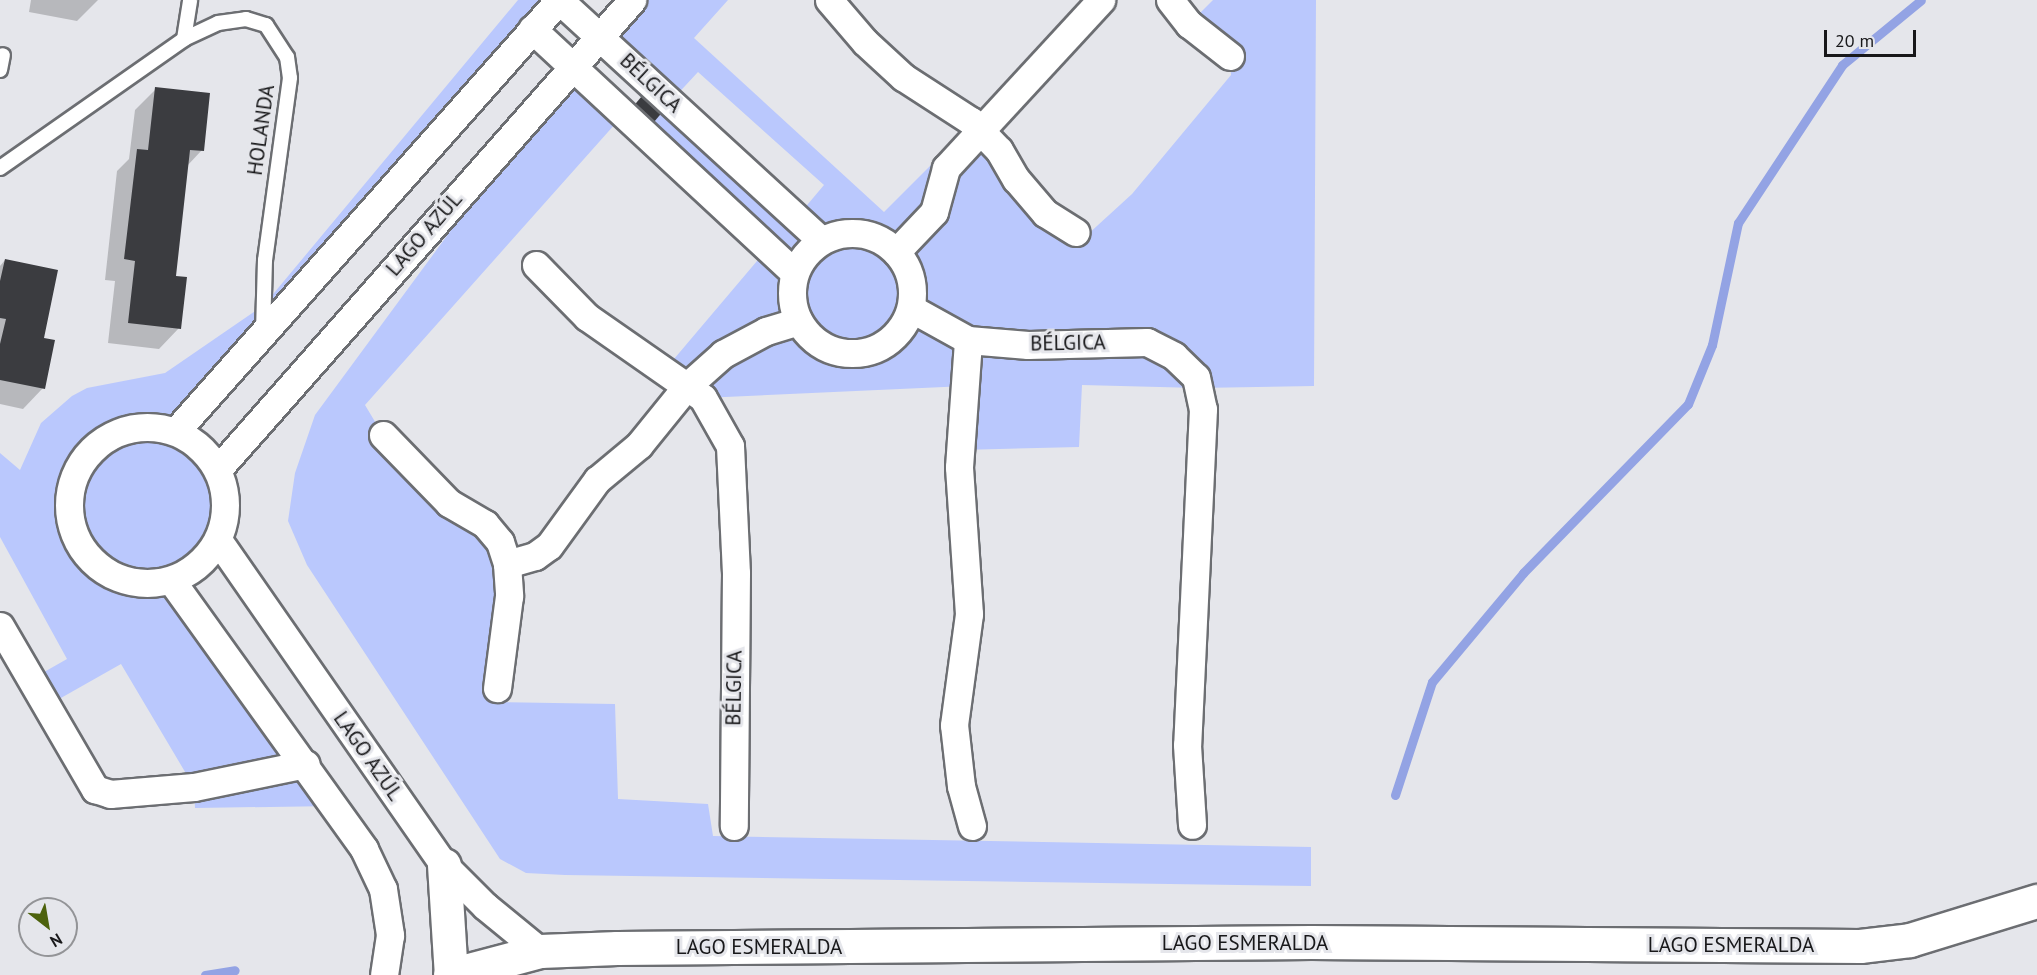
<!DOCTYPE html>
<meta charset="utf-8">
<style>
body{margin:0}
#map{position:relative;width:2037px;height:975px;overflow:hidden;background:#e5e6eb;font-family:"PT Sans",sans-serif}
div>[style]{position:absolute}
.green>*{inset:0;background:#bac8fd}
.shadow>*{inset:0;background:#0003}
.stream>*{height:9px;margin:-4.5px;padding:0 4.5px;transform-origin:4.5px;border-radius:4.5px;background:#93a3e4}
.building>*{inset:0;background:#3b3c40;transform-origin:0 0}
.roads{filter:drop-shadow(2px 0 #6c6e72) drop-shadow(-2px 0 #6c6e72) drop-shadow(0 2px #6c6e72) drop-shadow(0 -2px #6c6e72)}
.service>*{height:14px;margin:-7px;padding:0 7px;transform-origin:7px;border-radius:7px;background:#fff}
.minor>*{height:27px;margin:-13.5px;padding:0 13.5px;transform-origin:13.5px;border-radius:13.5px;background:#fff}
.minor>.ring{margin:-13.5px;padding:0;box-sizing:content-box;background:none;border:27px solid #fff;border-radius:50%}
.tertiary>*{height:33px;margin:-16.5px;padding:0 16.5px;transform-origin:16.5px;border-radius:16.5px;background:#fff}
span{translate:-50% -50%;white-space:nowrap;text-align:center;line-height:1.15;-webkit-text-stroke:6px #e5e6eb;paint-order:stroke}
.street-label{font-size:21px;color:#18181a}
.north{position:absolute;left:18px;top:897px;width:60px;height:60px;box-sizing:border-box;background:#e5e6eb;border:2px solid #939497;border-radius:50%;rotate:149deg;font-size:16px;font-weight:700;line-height:24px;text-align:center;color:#18181a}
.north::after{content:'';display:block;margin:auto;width:21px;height:27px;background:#4d620c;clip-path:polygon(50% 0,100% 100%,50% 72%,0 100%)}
.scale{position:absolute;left:1824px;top:30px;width:92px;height:27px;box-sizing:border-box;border:3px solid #18181a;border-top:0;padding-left:8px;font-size:18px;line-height:21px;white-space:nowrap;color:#18181a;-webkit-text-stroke:4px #e5e6eb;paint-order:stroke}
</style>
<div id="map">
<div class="green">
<div style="clip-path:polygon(518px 0,559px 0,176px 431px,200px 446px,218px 469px,226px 499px,218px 540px,201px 562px,172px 580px,334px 806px,195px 808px,194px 787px,121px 664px,45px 707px,30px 680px,67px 659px,0 537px,0 453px,20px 470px,41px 423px,72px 396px,87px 388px,165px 373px,264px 305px)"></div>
<div style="clip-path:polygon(evenodd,632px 0,728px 0,694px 38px,884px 212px,973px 123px,1086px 236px,1132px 194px,1231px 75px,1230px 56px,1189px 24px,1213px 0,1316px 0,1314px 386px,1198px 388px,1082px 385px,1079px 447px,961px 450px,966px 386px,703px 398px,663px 372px,768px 248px,644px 132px,672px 101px,599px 35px,632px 0,698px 72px,824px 185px,797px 217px,672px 100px,698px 72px)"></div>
<div style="clip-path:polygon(572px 66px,624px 114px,365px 405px,383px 435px,500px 542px,497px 688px,493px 702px,615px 704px,618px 799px,708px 804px,713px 836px,1311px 847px,1311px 886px,565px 875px,526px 873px,500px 859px,307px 565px,288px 521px,295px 473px,315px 415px)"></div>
</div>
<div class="shadow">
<div style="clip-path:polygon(31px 0,98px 0,77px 21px,29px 12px)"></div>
<div style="clip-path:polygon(156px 89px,202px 150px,187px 166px,174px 278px,179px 328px,159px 349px,108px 343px,115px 281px,105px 280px,117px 171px,129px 159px,135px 110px)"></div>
<div style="clip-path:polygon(5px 260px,42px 339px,43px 388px,23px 409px,0 404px,0 266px)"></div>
</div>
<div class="stream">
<div style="left:1395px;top:795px;width:119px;rotate:-71.9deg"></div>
<div style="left:1432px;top:682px;width:142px;rotate:-50.1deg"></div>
<div style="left:1523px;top:573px;width:236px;rotate:-45.7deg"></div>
<div style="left:1688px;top:404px;width:64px;rotate:-67.9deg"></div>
<div style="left:1712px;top:345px;width:125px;rotate:-78deg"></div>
<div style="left:1738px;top:223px;width:189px;rotate:-56.6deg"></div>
<div style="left:1842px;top:65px;width:102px;rotate:-39.4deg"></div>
<div style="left:205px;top:975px;width:30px;rotate:-9deg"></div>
</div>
<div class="building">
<div style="left:652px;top:84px;width:26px;height:41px;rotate:40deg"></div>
<div style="clip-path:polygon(155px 87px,210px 93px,204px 151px,190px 150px,176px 276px,187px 277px,181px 329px,128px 323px,135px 261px,124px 259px,137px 149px,148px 150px)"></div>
<div style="clip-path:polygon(5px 259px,58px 270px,44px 338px,55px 340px,45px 389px,0 380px,0 344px,6px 319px,0 318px,0 281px)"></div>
</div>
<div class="roads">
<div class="service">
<div style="left:184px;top:39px;width:39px;rotate:-81deg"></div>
<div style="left:0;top:70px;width:15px;rotate:-79deg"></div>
<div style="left:0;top:168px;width:225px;rotate:-35deg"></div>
<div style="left:184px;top:39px;width:38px;rotate:-25deg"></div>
<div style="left:218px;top:23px;width:28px;rotate:-8deg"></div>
<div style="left:246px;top:19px;width:21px;rotate:17deg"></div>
<div style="left:266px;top:25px;width:38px;rotate:57deg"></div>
<div style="left:287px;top:57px;width:21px;rotate:82deg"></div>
<div style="left:290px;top:78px;width:184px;rotate:97.8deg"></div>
<div style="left:265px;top:260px;width:70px;rotate:91.6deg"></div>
</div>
<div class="minor">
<div style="left:559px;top:0;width:355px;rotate:42.5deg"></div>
<div style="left:829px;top:0;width:55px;rotate:49.4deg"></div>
<div style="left:865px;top:42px;width:52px;rotate:42.6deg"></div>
<div style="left:903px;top:77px;width:81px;rotate:32.9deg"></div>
<div style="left:971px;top:121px;width:40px;rotate:46deg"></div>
<div style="left:999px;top:150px;width:34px;rotate:60deg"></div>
<div style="left:1016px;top:179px;width:45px;rotate:49.5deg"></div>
<div style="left:1045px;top:213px;width:36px;rotate:32deg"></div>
<div style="left:1170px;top:0;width:31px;rotate:52deg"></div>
<div style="left:1189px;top:24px;width:52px;rotate:38deg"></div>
<div style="left:532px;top:29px;width:355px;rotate:42.9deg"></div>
<div class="ring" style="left:792px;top:233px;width:93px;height:93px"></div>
<div style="left:896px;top:252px;width:55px;rotate:-46.5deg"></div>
<div style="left:934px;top:212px;width:46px;rotate:-74.7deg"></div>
<div style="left:946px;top:168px;width:229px;rotate:-47.3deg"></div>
<div style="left:536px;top:265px;width:73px;rotate:45.6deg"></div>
<div style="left:587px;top:317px;width:141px;rotate:34.9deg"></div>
<div style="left:703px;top:398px;width:55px;rotate:60.6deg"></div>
<div style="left:730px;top:446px;width:127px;rotate:87.3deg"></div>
<div style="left:736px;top:573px;width:253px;rotate:90.5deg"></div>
<div style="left:912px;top:309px;width:64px;rotate:29deg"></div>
<div class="ring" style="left:69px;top:427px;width:129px;height:129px"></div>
<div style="left:176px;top:431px;width:577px;rotate:-48.37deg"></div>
<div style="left:383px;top:435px;width:95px;rotate:45.9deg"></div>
<div style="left:449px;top:503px;width:42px;rotate:30.3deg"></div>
<div style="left:485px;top:524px;width:23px;rotate:50deg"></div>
<div style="left:500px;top:542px;width:23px;rotate:72deg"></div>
<div style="left:507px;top:564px;width:32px;rotate:86deg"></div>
<div style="left:509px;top:596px;width:93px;rotate:97.4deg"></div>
<div style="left:218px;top:469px;width:626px;rotate:-48.56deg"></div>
<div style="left:218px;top:540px;width:396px;rotate:55.2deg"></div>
<div style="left:444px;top:865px;width:58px;rotate:45deg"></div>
<div style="left:485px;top:906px;width:71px;rotate:39.3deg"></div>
<div style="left:507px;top:564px;width:29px;rotate:-16deg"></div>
<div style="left:535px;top:556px;width:17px;rotate:-36deg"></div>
<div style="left:549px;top:546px;width:82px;rotate:-54deg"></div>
<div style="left:597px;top:480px;width:55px;rotate:-39.8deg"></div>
<div style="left:639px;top:445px;width:75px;rotate:-51deg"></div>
<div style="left:686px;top:387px;width:50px;rotate:-41.7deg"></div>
<div style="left:723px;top:354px;width:49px;rotate:-28.1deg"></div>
<div style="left:766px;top:331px;width:34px;rotate:-17deg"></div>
<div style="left:171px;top:580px;width:331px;rotate:54.3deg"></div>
<div style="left:364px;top:849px;width:44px;rotate:64.6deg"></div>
<div style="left:383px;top:889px;width:47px;rotate:81.3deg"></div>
<div style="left:390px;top:935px;width:40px;rotate:98.5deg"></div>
<div style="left:0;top:626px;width:189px;rotate:59.8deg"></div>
<div style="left:95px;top:789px;width:16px;rotate:18deg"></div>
<div style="left:110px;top:794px;width:84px;rotate:-4.8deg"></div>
<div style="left:194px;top:787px;width:114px;rotate:-11.6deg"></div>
<div style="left:972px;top:826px;width:41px;rotate:-105.4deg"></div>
<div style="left:961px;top:786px;width:61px;rotate:-96.5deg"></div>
<div style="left:954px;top:725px;width:112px;rotate:-82.3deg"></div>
<div style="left:969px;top:614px;width:147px;rotate:-93.9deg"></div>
<div style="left:959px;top:467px;width:127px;rotate:-85.9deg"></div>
<div style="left:968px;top:340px;width:60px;rotate:4.8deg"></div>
<div style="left:1028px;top:345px;width:119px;rotate:-1.4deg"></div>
<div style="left:1147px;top:342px;width:30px;rotate:27deg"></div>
<div style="left:1174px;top:356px;width:30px;rotate:44deg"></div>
<div style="left:1196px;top:377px;width:33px;rotate:78deg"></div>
<div style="left:1203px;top:409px;width:336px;rotate:92.7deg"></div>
<div style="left:1187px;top:745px;width:80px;rotate:86.4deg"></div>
</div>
<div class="tertiary">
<div style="left:444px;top:865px;width:110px;rotate:86.4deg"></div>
<div style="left:450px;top:975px;width:93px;rotate:-14.9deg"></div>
<div style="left:540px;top:951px;width:77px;rotate:-2.2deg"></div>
<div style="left:617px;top:948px;width:694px;rotate:-0.5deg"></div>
<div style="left:1311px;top:942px;width:549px;rotate:0.42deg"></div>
<div style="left:1860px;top:946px;width:50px;rotate:-6.8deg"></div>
<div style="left:1910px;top:940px;width:133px;rotate:-17.1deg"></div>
</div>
</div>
<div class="street-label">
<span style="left:651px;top:83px;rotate:43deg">BÉLGICA</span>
<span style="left:261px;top:130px;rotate:-82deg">HOLANDA</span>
<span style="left:424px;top:234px;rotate:-49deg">LAGO AZÚL</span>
<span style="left:1068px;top:343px;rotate:-1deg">BÉLGICA</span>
<span style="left:734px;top:688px;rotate:-89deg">BÉLGICA</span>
<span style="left:368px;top:756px;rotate:55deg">LAGO AZÚL</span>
<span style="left:1245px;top:943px">LAGO ESMERALDA</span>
<span style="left:1731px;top:945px">LAGO ESMERALDA</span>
<span style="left:759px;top:947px">LAGO ESMERALDA</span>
</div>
<div class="north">N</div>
<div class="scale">20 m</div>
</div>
